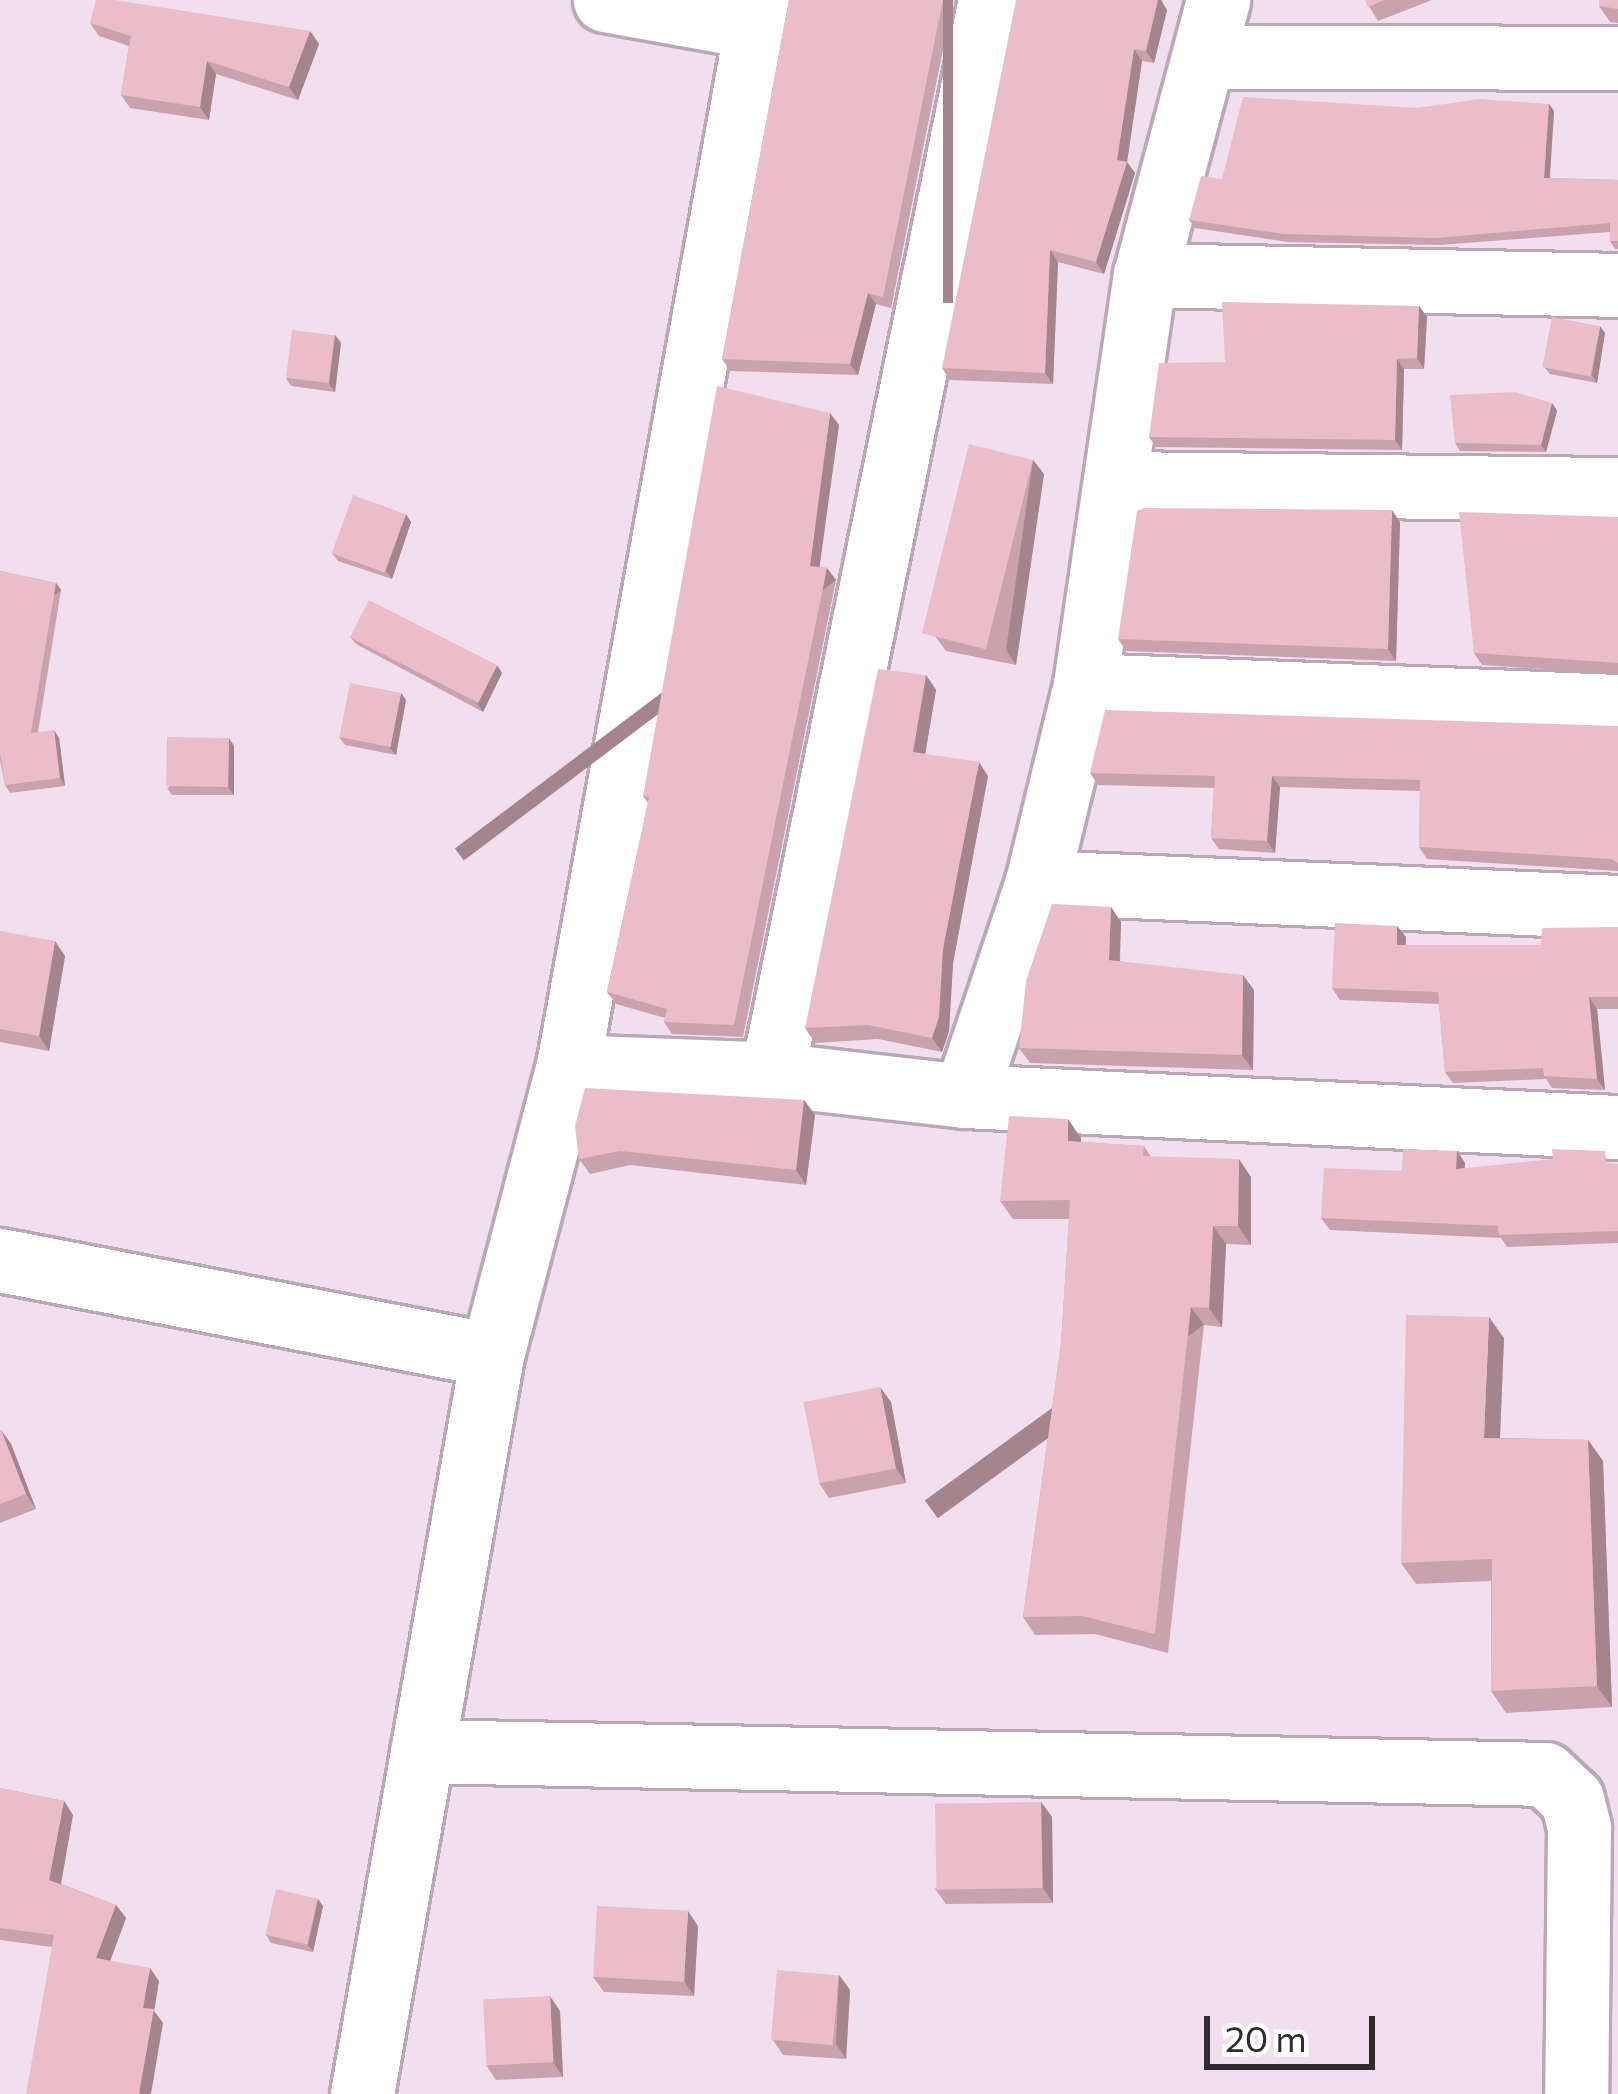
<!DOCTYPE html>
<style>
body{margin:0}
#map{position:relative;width:1618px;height:2094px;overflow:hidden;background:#f1dfef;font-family:Commissioner,sans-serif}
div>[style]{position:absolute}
.roads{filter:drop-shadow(3px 0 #b9a8b7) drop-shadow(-3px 0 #b9a8b7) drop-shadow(0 3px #b9a8b7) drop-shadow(0 -3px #b9a8b7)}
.street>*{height:63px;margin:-31.5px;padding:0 31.5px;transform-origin:31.5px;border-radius:31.5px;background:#fff}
.wall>*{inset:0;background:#caa2ad}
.shaded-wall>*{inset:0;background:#a4848d;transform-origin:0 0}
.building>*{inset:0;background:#ebbcc9;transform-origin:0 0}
span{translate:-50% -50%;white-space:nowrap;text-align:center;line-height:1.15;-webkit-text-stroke:12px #fff;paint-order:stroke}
.scale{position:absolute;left:1204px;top:2016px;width:171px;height:54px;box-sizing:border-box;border:6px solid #312a30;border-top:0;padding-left:15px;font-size:36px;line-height:42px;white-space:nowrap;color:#312a30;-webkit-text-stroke:9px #fff;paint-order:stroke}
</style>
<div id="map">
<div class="roads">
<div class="street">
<div style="left:605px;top:0;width:152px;rotate:10.2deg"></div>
<div style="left:1206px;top:57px;width:412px;rotate:0.1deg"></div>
<div style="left:1145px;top:275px;width:473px;rotate:1.2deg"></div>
<div style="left:1119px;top:483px;width:499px;rotate:0.7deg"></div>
<div style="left:1085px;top:685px;width:533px;rotate:2.26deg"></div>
<div style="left:1037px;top:882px;width:582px;rotate:2.46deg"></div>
<div style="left:568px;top:1066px;width:204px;rotate:2.2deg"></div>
<div style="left:772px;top:1074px;width:194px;rotate:6.5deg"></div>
<div style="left:965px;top:1096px;width:654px;rotate:2.72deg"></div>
<div style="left:772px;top:1074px;width:1096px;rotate:-78.53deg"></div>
<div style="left:965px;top:1096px;width:226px;rotate:-71.4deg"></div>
<div style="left:1037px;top:882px;width:203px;rotate:-76.3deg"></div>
<div style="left:1085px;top:685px;width:414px;rotate:-81.7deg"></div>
<div style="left:1145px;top:275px;width:285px;rotate:-75.1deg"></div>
<div style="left:0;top:1260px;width:501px;rotate:10.93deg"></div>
<div style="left:422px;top:1751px;width:1123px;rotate:1.17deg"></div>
<div style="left:1545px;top:1774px;width:37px;rotate:43deg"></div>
<div style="left:1572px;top:1799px;width:30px;rotate:76deg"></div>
<div style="left:1579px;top:1828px;width:266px;rotate:90.6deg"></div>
<div style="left:362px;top:2094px;width:750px;rotate:-80.02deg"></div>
<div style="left:492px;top:1355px;width:299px;rotate:-75.3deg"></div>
<div style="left:568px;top:1066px;width:1083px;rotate:-79.74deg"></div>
</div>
</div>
<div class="wall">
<div style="clip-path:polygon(789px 0,953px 0,891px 308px,876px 304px,858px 375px,730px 371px,722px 359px)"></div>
<div style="clip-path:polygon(1161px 0,1167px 10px,1154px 63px,1142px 61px,1127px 162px,1135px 173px,1104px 274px,1058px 262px,1053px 384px,950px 380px,942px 368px)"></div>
<div style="clip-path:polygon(1365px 0,1432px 0,1378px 21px)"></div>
<div style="clip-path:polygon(1618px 0,1618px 23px,1610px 22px,1599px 6px)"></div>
<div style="clip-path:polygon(90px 23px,310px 31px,319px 44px,298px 100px,216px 74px,209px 120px,130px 108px,121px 95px,129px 46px,99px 36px)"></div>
<div style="clip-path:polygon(1549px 104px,1554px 111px,1550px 178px,1618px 180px,1618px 249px,1615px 249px,1610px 241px,1610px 232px,1440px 245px,1288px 242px,1195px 228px,1189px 220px,1222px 179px,1417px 108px)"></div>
<div style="clip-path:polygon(1419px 306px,1427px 317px,1424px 369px,1404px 369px,1402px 450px,1156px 447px,1149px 437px,1225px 362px)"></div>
<div style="clip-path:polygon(1605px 333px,1597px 383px,1550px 374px,1544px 367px)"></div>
<div style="clip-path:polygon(335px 335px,341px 343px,335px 392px,291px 386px,286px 378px)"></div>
<div style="clip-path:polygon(1552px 403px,1557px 411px,1546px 452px,1460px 451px,1455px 443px)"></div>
<div style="clip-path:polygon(839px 425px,819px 567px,827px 568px,836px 580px,743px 1037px,672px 1034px,664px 1022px,665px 1018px,616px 1004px,607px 992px,648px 803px,643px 796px)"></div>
<div style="clip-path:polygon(1033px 460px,1044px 474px,1016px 665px,946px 651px,935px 636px)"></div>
<div style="clip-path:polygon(1618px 517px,1618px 674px,1482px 665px,1474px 653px)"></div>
<div style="clip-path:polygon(411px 522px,392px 579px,338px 561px,332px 553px)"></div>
<div style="clip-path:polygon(1400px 522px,1396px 661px,1126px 651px,1118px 639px)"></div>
<div style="clip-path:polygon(0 571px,56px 583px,61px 590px,38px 732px,59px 738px,65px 786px,10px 793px,5px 785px,0 760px)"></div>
<div style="clip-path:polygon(350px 637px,502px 673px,483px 712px,356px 644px)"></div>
<div style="clip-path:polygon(926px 675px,936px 690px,925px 754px,988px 776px,953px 963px,949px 1031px,942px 1052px,878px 1039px,815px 1043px,805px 1028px)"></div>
<div style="clip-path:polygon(401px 693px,406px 700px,396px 755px,345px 745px,339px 737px)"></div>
<div style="clip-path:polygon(1618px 726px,1618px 871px,1427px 859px,1419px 847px,1420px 791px,1280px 787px,1275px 853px,1219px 849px,1211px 838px,1214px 788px,1098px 785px,1090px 773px)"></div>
<div style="clip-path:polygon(234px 746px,234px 795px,172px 795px,167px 788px)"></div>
<div style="clip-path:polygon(1111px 907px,1121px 922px,1120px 961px,1254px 990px,1253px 1070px,1030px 1063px,1019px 1048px)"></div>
<div style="clip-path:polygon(1397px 926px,1406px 937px,1405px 945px,1541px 945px,1618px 927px,1618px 1009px,1597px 1009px,1605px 1090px,1552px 1088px,1546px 1079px,1453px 1083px,1445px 1072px,1439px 1004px,1340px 1000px,1332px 988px)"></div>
<div style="clip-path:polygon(0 931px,65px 956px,49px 1051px,0 1042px)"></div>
<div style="clip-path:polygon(804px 1100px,815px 1115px,806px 1185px,630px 1165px,590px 1174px,579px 1159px)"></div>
<div style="clip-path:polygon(1081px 1138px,1081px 1142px,1144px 1146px,1151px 1157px,1251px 1177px,1251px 1245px,1226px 1244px,1222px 1327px,1204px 1325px,1168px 1653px,1095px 1634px,1035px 1635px,1023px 1617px,1061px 1344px,1069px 1219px,1013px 1219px,1000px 1201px)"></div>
<div style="clip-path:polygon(1457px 1151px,1465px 1163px,1465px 1168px,1618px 1164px,1618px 1243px,1507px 1247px,1501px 1238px,1330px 1230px,1321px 1218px,1402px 1171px)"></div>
<div style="clip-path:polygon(1504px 1338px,1500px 1438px,1588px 1440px,1603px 1461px,1612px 1707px,1506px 1713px,1491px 1691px,1491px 1581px,1416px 1584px,1401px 1563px)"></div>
<div style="clip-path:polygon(891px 1402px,906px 1483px,829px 1498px,819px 1483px)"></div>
<div style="clip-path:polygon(0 1430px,11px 1444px,36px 1509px,0 1523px)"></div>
<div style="clip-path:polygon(0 1788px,64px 1801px,73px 1815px,61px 1884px,116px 1905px,126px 1918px,110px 1961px,159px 1981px,154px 2011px,163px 2023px,52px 1947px,0 1940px)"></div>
<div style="clip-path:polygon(1041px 1802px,1052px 1817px,1053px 1903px,946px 1904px,935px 1889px)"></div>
<div style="clip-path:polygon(318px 1899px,323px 1906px,313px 1952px,271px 1943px,266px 1935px)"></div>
<div style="clip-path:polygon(698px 1926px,694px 1996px,604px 1992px,593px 1977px)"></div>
<div style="clip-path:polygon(839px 1975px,850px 1990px,846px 2059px,783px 2055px,773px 2040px)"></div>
<div style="clip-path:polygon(560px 2011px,563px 2077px,496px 2080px,486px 2065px)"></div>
</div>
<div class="shaded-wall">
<div style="left:943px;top:0;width:10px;height:303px"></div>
<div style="clip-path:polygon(1153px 0,1161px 0,1167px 10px,1154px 63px,1146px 51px)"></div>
<div style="clip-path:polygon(310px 31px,319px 44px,298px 100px,289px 87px)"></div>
<div style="clip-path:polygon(1134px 49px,1142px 61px,1127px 162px,1135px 173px,1104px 274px,1096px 262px,1117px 160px)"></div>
<div style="clip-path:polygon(207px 61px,216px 74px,209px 120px,200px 107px)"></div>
<div style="clip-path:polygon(1549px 104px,1554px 111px,1549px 186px,1544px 178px)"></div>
<div style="clip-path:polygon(1050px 250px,1058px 262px,1053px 384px,1045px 373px)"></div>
<div style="clip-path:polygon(868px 293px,876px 304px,858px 375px,850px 364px)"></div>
<div style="clip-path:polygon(1419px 306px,1427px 317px,1424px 369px,1417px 358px)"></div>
<div style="clip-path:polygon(1600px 326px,1605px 333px,1597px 383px,1592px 375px)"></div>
<div style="clip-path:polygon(335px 335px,341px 343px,335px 392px,329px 384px)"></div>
<div style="clip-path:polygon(1397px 359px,1404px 369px,1402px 450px,1395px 440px)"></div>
<div style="clip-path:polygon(1552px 403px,1557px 411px,1546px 452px,1541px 445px)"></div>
<div style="clip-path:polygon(830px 413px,839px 425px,818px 578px,810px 566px)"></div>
<div style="clip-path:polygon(1033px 460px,1044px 474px,1016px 665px,1006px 650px)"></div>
<div style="clip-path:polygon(1392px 510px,1400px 522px,1396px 661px,1388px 649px)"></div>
<div style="clip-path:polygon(406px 514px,411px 522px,392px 579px,386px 571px)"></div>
<div style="left:827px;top:568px;width:15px;height:466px;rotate:53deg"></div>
<div style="left:56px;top:583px;width:9px;height:152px;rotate:54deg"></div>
<div style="clip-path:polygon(497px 665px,502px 673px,483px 712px,477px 704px)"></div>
<div style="clip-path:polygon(926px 675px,936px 690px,923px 767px,913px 752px)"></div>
<div style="clip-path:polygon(401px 693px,406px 700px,396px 755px,390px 748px)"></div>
<div style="clip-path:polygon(54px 730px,59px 738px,65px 786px,60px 778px)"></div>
<div style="clip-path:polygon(229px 738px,234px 746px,234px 795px,228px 787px)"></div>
<div style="clip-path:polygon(979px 762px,988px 776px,953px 963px,949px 1031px,942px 1052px,932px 1038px,943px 949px)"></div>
<div style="clip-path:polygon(1272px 776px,1280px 787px,1275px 853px,1267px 841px)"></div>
<div style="clip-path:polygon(1111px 907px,1121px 922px,1119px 975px,1109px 960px)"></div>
<div style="clip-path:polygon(1397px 926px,1406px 937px,1405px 957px,1397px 945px)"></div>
<div style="clip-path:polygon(55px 941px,65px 956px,49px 1051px,39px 1036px)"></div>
<div style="clip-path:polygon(1243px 975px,1254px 990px,1253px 1070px,1242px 1055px)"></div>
<div style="clip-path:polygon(1589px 997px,1597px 1009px,1605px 1090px,1597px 1079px)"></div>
<div style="clip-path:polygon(804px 1100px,815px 1115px,806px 1185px,796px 1170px)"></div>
<div style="clip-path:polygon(1068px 1119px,1081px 1138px,1081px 1160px,1068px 1141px)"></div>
<div style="clip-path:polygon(1457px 1151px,1465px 1163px,1464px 1181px,1456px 1169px)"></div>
<div style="clip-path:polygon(1239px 1159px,1251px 1177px,1251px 1245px,1238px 1226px)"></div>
<div style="clip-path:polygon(1213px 1226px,1226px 1244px,1222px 1327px,1209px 1308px)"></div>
<div style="left:1191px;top:1307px;width:22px;height:329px;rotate:54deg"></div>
<div style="clip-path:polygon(1489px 1317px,1504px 1338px,1499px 1459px,1484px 1438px)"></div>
<div style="clip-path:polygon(880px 1387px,891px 1402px,906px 1483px,896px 1468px)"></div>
<div style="clip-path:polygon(1px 1430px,11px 1444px,36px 1509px,26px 1494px)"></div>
<div style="clip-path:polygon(1588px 1440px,1603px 1461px,1612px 1707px,1597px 1686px)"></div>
<div style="clip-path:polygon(64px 1801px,73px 1815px,59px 1894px,49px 1880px)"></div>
<div style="clip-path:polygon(1041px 1802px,1052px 1817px,1053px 1903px,1043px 1888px)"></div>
<div style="clip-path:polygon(318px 1899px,323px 1906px,313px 1952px,308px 1945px)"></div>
<div style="clip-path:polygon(116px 1905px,126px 1918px,106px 1972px,96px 1958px)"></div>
<div style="clip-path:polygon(688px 1911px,698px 1926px,694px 1996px,684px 1981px)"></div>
<div style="clip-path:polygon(150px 1968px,159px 1981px,154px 2011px,163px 2023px,151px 2094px,139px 2094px,143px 2008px)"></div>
<div style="clip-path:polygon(839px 1975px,850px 1990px,846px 2059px,836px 2044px)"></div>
<div style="clip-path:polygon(550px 1996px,560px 2011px,563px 2077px,553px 2062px)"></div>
</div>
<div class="building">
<div style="clip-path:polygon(96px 0,115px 0,310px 31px,289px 87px,207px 61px,200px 107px,121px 95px,131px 36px,90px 23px)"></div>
<div style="clip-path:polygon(789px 0,943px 0,883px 297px,868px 293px,850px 364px,722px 359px)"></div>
<div style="clip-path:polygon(1016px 0,1158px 0,1146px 51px,1134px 49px,1117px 160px,1127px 162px,1096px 262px,1050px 250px,1045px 373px,942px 368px)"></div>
<div style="clip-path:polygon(1365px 0,1384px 0,1368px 7px)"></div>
<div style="clip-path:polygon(1599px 0,1618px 0,1618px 9px,1599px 6px)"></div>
<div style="clip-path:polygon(1243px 97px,1417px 108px,1479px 99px,1549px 104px,1544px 178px,1618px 180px,1618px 241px,1610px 241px,1610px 223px,1435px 238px,1283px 234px,1189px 220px,1201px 176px,1222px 179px)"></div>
<div style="clip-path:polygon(1222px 302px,1419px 306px,1417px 358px,1397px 359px,1395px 440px,1149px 437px,1159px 363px,1225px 362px)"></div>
<div style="left:1552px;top:317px;width:49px;height:51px;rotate:11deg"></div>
<div style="left:292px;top:330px;width:43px;height:48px;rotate:7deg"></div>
<div style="clip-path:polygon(717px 386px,830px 413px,810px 566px,827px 568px,734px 1025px,664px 1022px,667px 1009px,607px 992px,649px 797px,643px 796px)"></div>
<div style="clip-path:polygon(1515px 392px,1552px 403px,1541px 445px,1455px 443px,1450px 395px)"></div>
<div style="left:969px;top:444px;width:66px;height:195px;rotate:14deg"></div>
<div style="left:353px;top:495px;width:56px;height:62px;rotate:20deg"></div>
<div style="clip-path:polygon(1144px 508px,1392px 510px,1388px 649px,1118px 639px,1137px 511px)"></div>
<div style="clip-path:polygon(1459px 512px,1618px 517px,1618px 663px,1474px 653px)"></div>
<div style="clip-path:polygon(0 571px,56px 583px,31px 733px,54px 730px,60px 778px,5px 785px,0 753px)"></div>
<div style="left:369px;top:600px;width:144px;height:42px;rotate:27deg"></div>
<div style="clip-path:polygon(878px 669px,926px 675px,913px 752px,979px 762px,943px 949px,939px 1017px,932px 1038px,868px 1025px,805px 1028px)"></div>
<div style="left:350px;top:683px;width:52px;height:55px;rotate:11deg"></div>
<div style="clip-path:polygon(1105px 710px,1618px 726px,1618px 863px,1611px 859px,1419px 847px,1420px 780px,1272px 776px,1267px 841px,1211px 838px,1215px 776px,1090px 773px)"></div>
<div style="left:229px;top:738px;width:49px;height:62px;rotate:91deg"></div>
<div style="clip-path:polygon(1052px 904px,1111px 907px,1109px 960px,1243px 975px,1242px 1055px,1019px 1048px,1026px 981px)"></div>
<div style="clip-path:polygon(1335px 923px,1397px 926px,1397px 945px,1541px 945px,1542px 928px,1618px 927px,1618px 997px,1589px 997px,1597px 1079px,1544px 1076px,1543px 1068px,1445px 1072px,1438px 992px,1332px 988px)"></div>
<div style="clip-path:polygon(0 931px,55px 941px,39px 1036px,0 1029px)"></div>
<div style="clip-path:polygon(585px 1088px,804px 1100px,796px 1170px,620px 1151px,579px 1159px,575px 1126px)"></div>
<div style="clip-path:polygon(1009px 1116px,1068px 1119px,1068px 1141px,1144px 1146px,1143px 1156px,1239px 1159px,1238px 1226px,1213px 1226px,1209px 1308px,1191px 1307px,1155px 1634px,1082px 1616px,1023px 1617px,1061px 1344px,1070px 1200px,1000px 1201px)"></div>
<div style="clip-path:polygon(1403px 1149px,1457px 1151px,1456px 1169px,1553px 1159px,1552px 1149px,1605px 1151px,1606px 1163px,1618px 1164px,1618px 1231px,1499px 1235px,1498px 1226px,1321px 1218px,1324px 1168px,1402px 1171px)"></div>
<div style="clip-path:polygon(1406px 1315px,1489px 1317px,1484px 1438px,1588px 1440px,1597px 1686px,1491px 1691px,1492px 1559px,1401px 1563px)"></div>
<div style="left:880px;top:1387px;width:83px;height:78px;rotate:79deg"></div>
<div style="clip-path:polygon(1px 1430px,26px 1494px,0 1504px,0 1430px)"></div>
<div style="clip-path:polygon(0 1788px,64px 1801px,49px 1880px,116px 1905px,96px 1958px,150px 1968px,143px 2008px,154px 2009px,139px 2094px,26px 2094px,54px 1935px,0 1928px)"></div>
<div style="left:1041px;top:1802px;width:86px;height:106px;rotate:89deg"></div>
<div style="left:276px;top:1889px;width:43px;height:47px;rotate:13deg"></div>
<div style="left:597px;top:1906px;width:91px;height:71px;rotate:3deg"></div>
<div style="left:777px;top:1970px;width:62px;height:70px;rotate:5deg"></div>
<div style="left:550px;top:1996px;width:66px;height:67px;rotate:87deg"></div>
</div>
<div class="scale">20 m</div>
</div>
